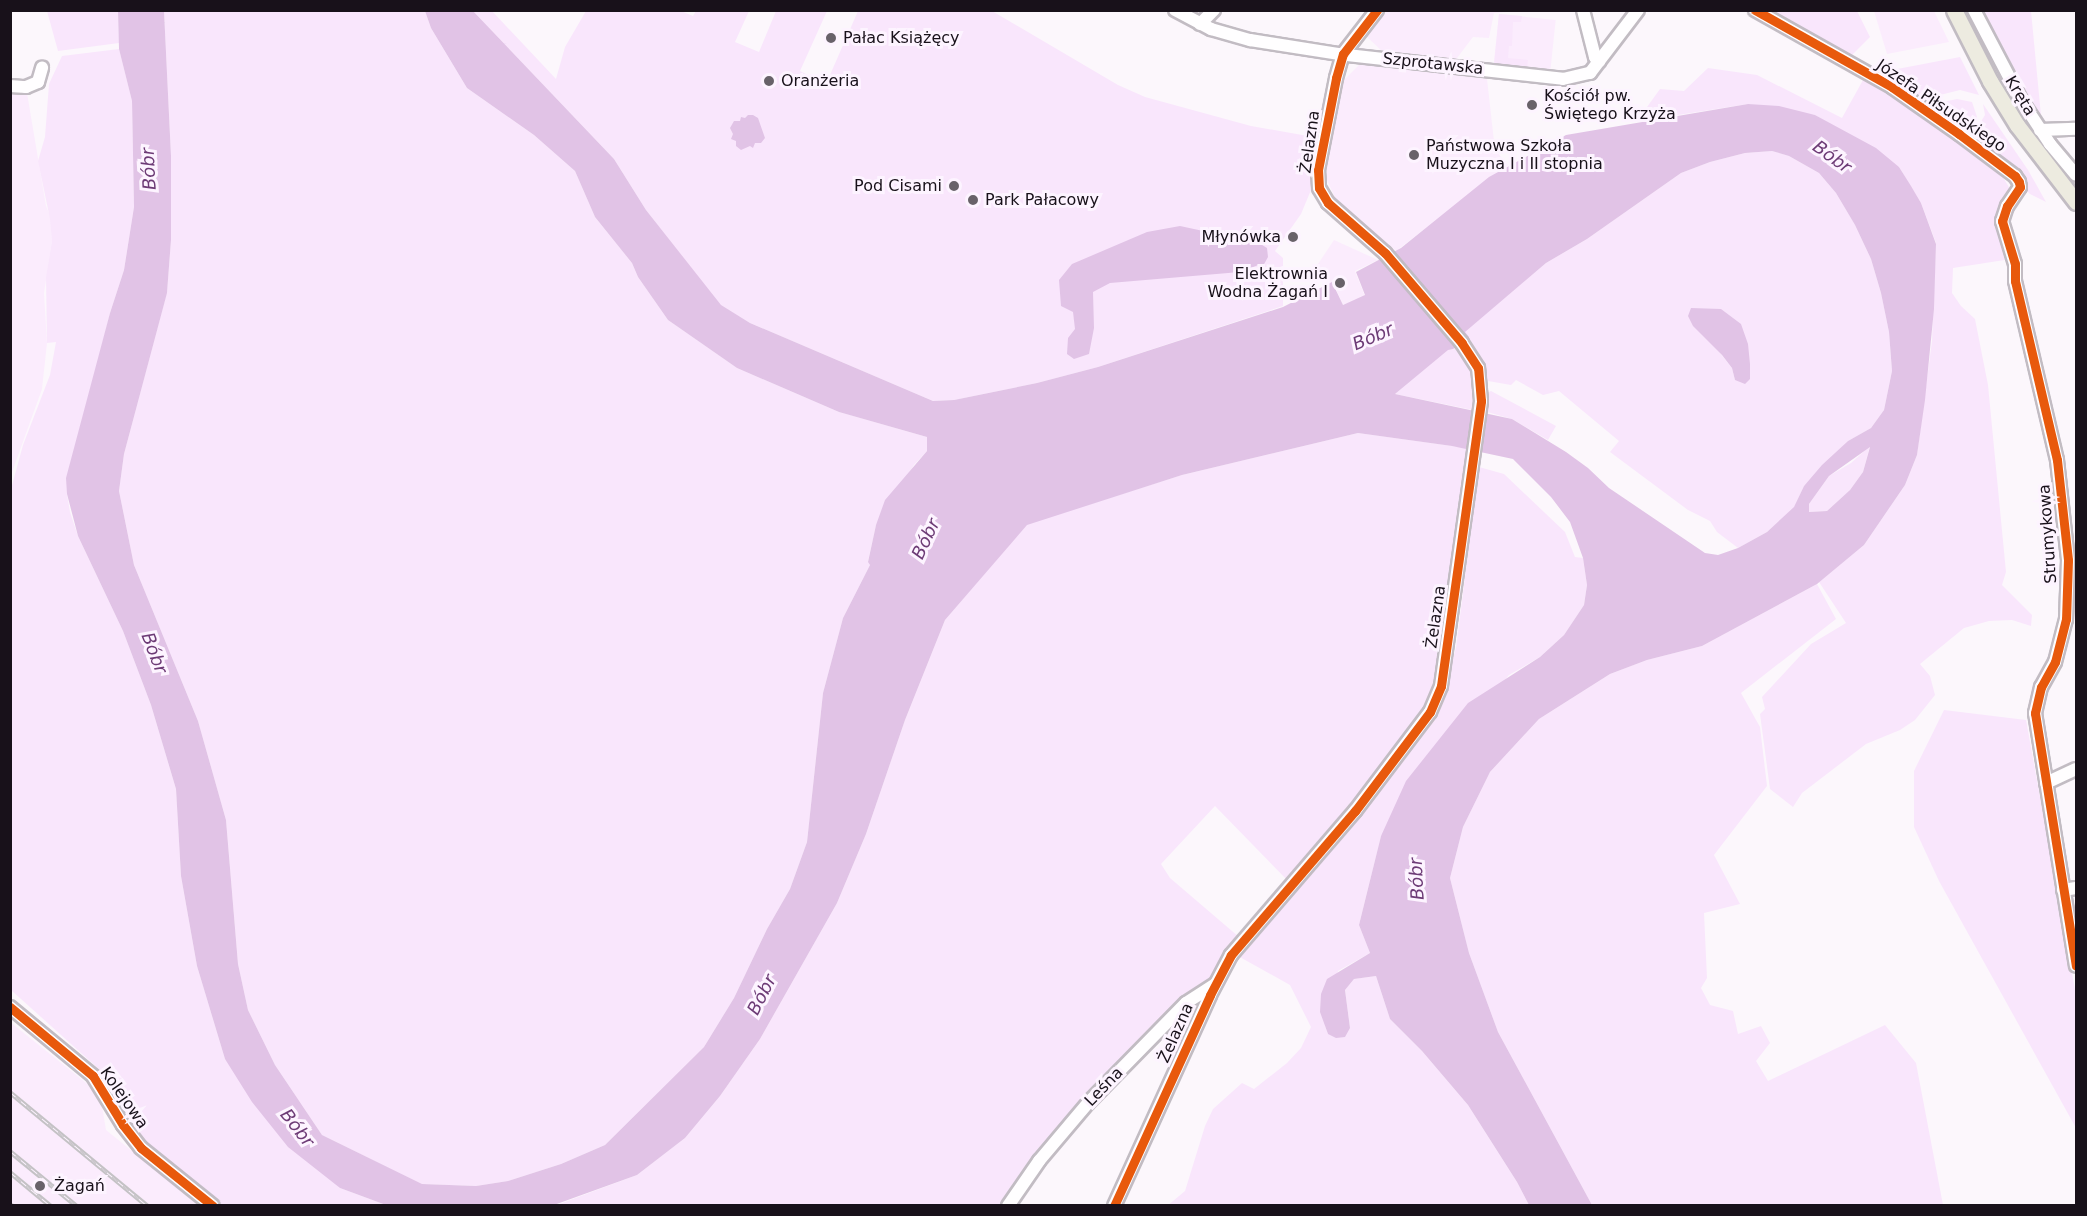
<!DOCTYPE html>
<meta charset="utf-8">
<style>
body{margin:0}
#map{position:relative;width:2087px;height:1216px;overflow:hidden;background:#fcf7fc;font-family:"DejaVu Sans",sans-serif}
div>[style]{position:absolute}
.built>*{inset:0;background:#fbecfd;transform-origin:0 0}
.green>*{inset:0;background:#f9e6fc}
.water>*{inset:0;background:#e1c3e6}
.roads{filter:drop-shadow(2px 0 #c2bcc3) drop-shadow(-2px 0 #c2bcc3) drop-shadow(0 2px #c2bcc3) drop-shadow(0 -2px #c2bcc3)}
.minor>*{height:12px;margin:-6px;padding:0 6px;transform-origin:6px;border-radius:6px;background:#fffeff}
.major>*{height:15px;margin:-7.5px;padding:0 7.5px;transform-origin:7.5px;border-radius:7.5px;background:#edebe0}
.rail>*{height:4.5px;margin-top:-2.25px;transform-origin:0;background:repeating-linear-gradient(90deg,#fdf4ff 0 7px,#c4c2c5 0 14px);box-sizing:border-box;border-block:2px solid #c4c2c5}
.cycleway>*{height:9px;margin:-4.5px;padding:0 4.5px;transform-origin:4.5px;border-radius:4.5px;background:#e8590c}
.dots>*{width:16px;height:16px;translate:-50% -50%;box-sizing:border-box;border:3px solid #fdf4ff;border-radius:50%}
span{translate:-50% -50%;white-space:nowrap;text-align:center;line-height:1.15;-webkit-text-stroke:6px #fdf4ff;paint-order:stroke}
.poi-label{font-size:16px;color:#18111a}
.left{translate:0 -50%;text-align:left}
.right{translate:-100% -50%;text-align:right}
.street-label{font-size:16px;color:#18111a}
.water-label{font-size:18px;color:#6d3b76;font-style:italic}
.frame{position:absolute;inset:0;border:12px solid #18111a;pointer-events:none}
</style>
<div id="map">
<div class="built">
<div style="clip-path:polygon(1387px 11px,1520px 11px,1494px 13px,1489px 38px,1473px 37px,1454px 62px,1382px 51px,1366px 36px)"></div>
<div style="clip-path:polygon(1874px 11px,1934px 11px,1949px 42px,1887px 54px)"></div>
<div style="left:1499px;top:14px;width:57px;height:51px;rotate:6deg"></div>
<div style="clip-path:polygon(1364px 60px,1487px 79px,1495px 150px,1508px 165px,1396px 251px,1337px 202px,1326px 178px,1327px 160px,1342px 82px)"></div>
<div style="clip-path:polygon(11px 86px,26px 87px,46px 206px,51px 218px,52px 241px,44px 293px,47px 343px,42px 389px,11px 475px)"></div>
<div style="clip-path:polygon(1334px 240px,1378px 260px,1355px 271px,1365px 296px,1343px 305px,1333px 283px,1328px 285px,1318px 264px)"></div>
<div style="clip-path:polygon(10px 1022px,100px 1094px,106px 1130px,199px 1205px,11px 1205px)"></div>
</div>
<div class="green">
<div style="clip-path:polygon(47px 11px,118px 11px,119px 43px,58px 51px)"></div>
<div style="clip-path:polygon(164px 11px,425px 11px,431px 28px,467px 88px,534px 135px,575px 171px,595px 217px,632px 263px,638px 277px,668px 320px,737px 368px,839px 412px,927px 437px,927px 451px,914px 465px,876px 525px,868px 561px,870px 565px,843px 618px,823px 693px,807px 842px,790px 889px,767px 929px,734px 998px,704px 1047px,605px 1145px,561px 1164px,508px 1181px,476px 1186px,421px 1184px,322px 1135px,275px 1065px,248px 1010px,238px 964px,226px 820px,198px 721px,134px 565px,119px 491px,124px 454px,167px 292px,171px 240px,171px 156px)"></div>
<div style="clip-path:polygon(473px 11px,492px 11px,556px 79px,565px 47px,586px 11px,681px 11px,693px 16px,696px 11px,749px 11px,735px 42px,759px 52px,776px 11px,827px 11px,800px 71px,826px 84px,858px 11px,992px 11px,1118px 85px,1145px 97px,1251px 126px,1319px 138px,1311px 190px,1301px 214px,1275px 251px,1283px 258px,1283px 306px,1098px 367px,1037px 383px,954px 400px,933px 401px,750px 323px,720px 305px,646px 210px,614px 159px)"></div>
<div style="clip-path:polygon(1765px 11px,1857px 11px,1870px 37px,1851px 56px)"></div>
<div style="clip-path:polygon(1978px 11px,2031px 11px,2042px 126px)"></div>
<div style="clip-path:polygon(1499px 14px,1522px 16px,1521px 22px,1513px 22px,1512px 46px,1509px 46px,1508px 58px,1528px 60px,1527px 68px,1494px 65px)"></div>
<div style="clip-path:polygon(119px 49px,132px 101px,134px 207px,124px 270px,110px 313px,67px 494px,70px 512px,78px 536px,123px 631px,151px 705px,176px 789px,181px 876px,197px 966px,225px 1059px,340px 1188px,386px 1205px,219px 1205px,144px 1142px,129px 1119px,111px 1080px,11px 990px,11px 489px,23px 445px,50px 375px,56px 342px,47px 343px,46px 277px,52px 241px,50px 219px,38px 161px,45px 137px,49px 84px,62px 56px)"></div>
<div style="clip-path:polygon(1960px 57px,1979px 95px,1960px 90px,1936px 96px,1915px 96px,1897px 86px,1892px 70px)"></div>
<div style="clip-path:polygon(1708px 68px,1757px 75px,1842px 118px,1863px 80px,1886px 88px,1998px 169px,2013px 194px,2005px 205px,2011px 259px,1953px 268px,1952px 293px,1961px 306px,1975px 319px,1988px 385px,2006px 572px,2002px 585px,2032px 615px,2031px 626px,2012px 620px,1989px 621px,1964px 628px,1920px 664px,1930px 676px,1935px 695px,1915px 720px,1900px 730px,1866px 744px,1802px 793px,1793px 807px,1770px 789px,1760px 714px,1765px 709px,1762px 697px,1811px 644px,1846px 623px,1819px 582px,1864px 545px,1905px 485px,1917px 455px,1932px 341px,1936px 243px,1921px 203px,1899px 167px,1815px 115px,1748px 104px,1640px 121px,1642px 114px,1660px 89px,1684px 91px)"></div>
<div style="clip-path:polygon(1957px 99px,1972px 102px,1977px 117px,1973px 123px,1957px 126px,1939px 113px,1938px 103px)"></div>
<div style="clip-path:polygon(1983px 104px,2028px 170px,2046px 202px,2030px 194px,1976px 141px,1974px 133px,1985px 115px)"></div>
<div style="clip-path:polygon(evenodd,1772px 151px,1789px 156px,1819px 173px,1836px 193px,1855px 225px,1871px 259px,1881px 293px,1889px 332px,1892px 371px,1884px 410px,1871px 428px,1848px 441px,1804px 486px,1794px 508px,1767px 532px,1738px 548px,1717px 532px,1710px 521px,1688px 510px,1610px 452px,1619px 441px,1559px 391px,1543px 395px,1516px 380px,1511px 385px,1488px 381px,1484px 364px,1464px 332px,1546px 263px,1587px 239px,1681px 173px,1710px 162px,1745px 153px,1772px 151px,1701px 334px,1750px 364px,1735px 380px,1732px 368px,1713px 344px,1701px 334px)"></div>
<div style="clip-path:polygon(1456px 347px,1467px 362px,1473px 379px,1473px 410px,1395px 394px,1448px 349px)"></div>
<div style="clip-path:polygon(1491px 391px,1556px 426px,1548px 440px,1512px 419px,1487px 412px,1487px 393px)"></div>
<div style="clip-path:polygon(1358px 433px,1467px 448px,1442px 641px,1433px 691px,1425px 710px,1402px 744px,1289px 882px,1215px 806px,1161px 864px,1170px 878px,1239px 937px,1220px 961px,1209px 982px,1191px 992px,1032px 1162px,1002px 1205px,554px 1206px,637px 1175px,685px 1138px,720px 1096px,760px 1039px,837px 903px,866px 834px,905px 720px,945px 620px,1027px 524px,1182px 475px)"></div>
<div style="clip-path:polygon(1870px 446px,1863px 472px,1850px 490px,1827px 511px,1809px 512px,1809px 504px,1829px 476px,1851px 463px)"></div>
<div style="clip-path:polygon(1479px 467px,1504px 474px,1565px 532px,1575px 557px,1583px 558px,1587px 585px,1584px 605px,1564px 635px,1540px 657px,1509px 675px,1381px 836px,1359px 925px,1370px 953px,1338px 971px,1325px 1025px,1328px 1034px,1350px 1028px,1345px 990px,1354px 979px,1376px 976px,1390px 1019px,1422px 1051px,1468px 1105px,1517px 1182px,1529px 1205px,1167px 1206px,1185px 1191px,1205px 1126px,1213px 1109px,1242px 1083px,1254px 1089px,1287px 1063px,1301px 1048px,1311px 1027px,1290px 985px,1238px 956px,1343px 836px,1437px 712px,1456px 648px)"></div>
<div style="clip-path:polygon(1817px 584px,1836px 619px,1741px 693px,1760px 727px,1767px 786px,1714px 855px,1740px 904px,1704px 913px,1707px 978px,1701px 988px,1710px 1005px,1733px 1011px,1738px 1034px,1761px 1026px,1770px 1043px,1756px 1061px,1768px 1081px,1885px 1025px,1916px 1063px,1943px 1205px,1592px 1205px,1498px 1032px,1469px 953px,1450px 878px,1463px 827px,1490px 772px,1539px 719px,1610px 674px,1647px 660px,1702px 646px)"></div>
<div style="clip-path:polygon(1944px 710px,2026px 720px,2076px 995px,2076px 1128px,1939px 881px,1914px 827px,1914px 771px)"></div>
</div>
<div class="water">
<div style="clip-path:polygon(evenodd,118px 11px,164px 11px,171px 156px,171px 240px,167px 293px,124px 454px,119px 491px,134px 565px,198px 721px,226px 820px,238px 964px,248px 1010px,275px 1065px,322px 1135px,422px 1184px,476px 1186px,508px 1181px,561px 1164px,605px 1145px,704px 1047px,734px 998px,767px 929px,790px 889px,807px 842px,823px 693px,843px 618px,870px 565px,868px 562px,876px 525px,885px 500px,927px 451px,927px 437px,839px 412px,737px 368px,668px 320px,638px 277px,632px 263px,595px 217px,575px 171px,534px 135px,467px 88px,431px 28px,425px 11px,473px 11px,614px 159px,646px 210px,721px 305px,750px 323px,933px 401px,954px 400px,1037px 383px,1098px 367px,1283px 307px,1332px 282px,1343px 305px,1365px 295px,1356px 272px,1401px 248px,1489px 177px,1566px 135px,1748px 104px,1779px 106px,1815px 115px,1876px 148px,1899px 167px,1911px 186px,1921px 203px,1936px 244px,1934px 309px,1925px 400px,1917px 455px,1905px 485px,1864px 545px,1817px 584px,1702px 646px,1647px 660px,1610px 674px,1539px 719px,1490px 772px,1463px 827px,1450px 878px,1469px 953px,1498px 1032px,1592px 1205px,1529px 1205px,1517px 1182px,1468px 1105px,1422px 1051px,1390px 1019px,1376px 976px,1354px 979px,1345px 990px,1350px 1028px,1345px 1037px,1336px 1038px,1328px 1034px,1320px 1012px,1321px 994px,1327px 979px,1370px 953px,1359px 925px,1381px 836px,1406px 781px,1468px 703px,1540px 657px,1564px 635px,1584px 605px,1587px 585px,1583px 558px,1570px 522px,1551px 497px,1513px 459px,1452px 446px,1358px 433px,1182px 475px,1027px 525px,945px 620px,905px 720px,866px 834px,837px 903px,760px 1039px,720px 1096px,685px 1138px,637px 1175px,554px 1205px,386px 1205px,340px 1188px,288px 1147px,252px 1102px,225px 1059px,197px 966px,181px 876px,176px 789px,151px 705px,123px 631px,78px 536px,67px 494px,66px 478px,110px 313px,124px 270px,134px 207px,132px 101px,119px 49px,118px 11px,1772px 151px,1789px 156px,1819px 173px,1836px 193px,1855px 225px,1871px 259px,1881px 293px,1889px 332px,1892px 371px,1884px 410px,1871px 428px,1848px 441px,1822px 465px,1804px 486px,1794px 507px,1767px 532px,1738px 548px,1718px 555px,1705px 553px,1609px 488px,1588px 468px,1566px 452px,1512px 419px,1395px 394px,1448px 350px,1453px 349px,1469px 337px,1465px 332px,1546px 263px,1587px 239px,1681px 173px,1710px 162px,1745px 153px,1772px 151px,118px 11px,1870px 447px,1863px 472px,1850px 490px,1827px 511px,1809px 512px,1809px 504px,1829px 476px,1870px 447px)"></div>
<div style="clip-path:polygon(748px 115px,753px 115px,758px 118px,765px 138px,761px 143px,755px 143px,753px 148px,750px 146px,741px 150px,736px 146px,736px 141px,731px 139px,733px 134px,730px 128px,734px 121px,740px 121px,741px 117px,745px 118px)"></div>
<div style="clip-path:polygon(1180px 226px,1259px 243px,1267px 248px,1268px 257px,1263px 266px,1261px 264px,1240px 272px,1110px 283px,1093px 292px,1094px 328px,1089px 354px,1074px 359px,1067px 354px,1068px 338px,1075px 329px,1073px 312px,1061px 306px,1059px 280px,1072px 264px,1147px 232px)"></div>
<div style="clip-path:polygon(1691px 308px,1721px 309px,1741px 324px,1748px 344px,1750px 364px,1750px 379px,1745px 384px,1735px 380px,1732px 368px,1722px 355px,1693px 326px,1688px 316px)"></div>
</div>
<div class="roads">
<div class="minor">
<div style="left:1175px;top:10px;width:41px;rotate:27.8deg"></div>
<div style="left:1211px;top:29px;width:41px;rotate:15.8deg"></div>
<div style="left:1250px;top:40px;width:89px;rotate:9deg"></div>
<div style="left:1338px;top:54px;width:226px;rotate:6.3deg"></div>
<div style="left:1563px;top:79px;width:28px;rotate:-13deg"></div>
<div style="left:1590px;top:73px;width:79px;rotate:-52.7deg"></div>
<div style="left:1583px;top:10px;width:49px;rotate:75.7deg"></div>
<div style="left:1595px;top:57px;width:6px;rotate:45deg"></div>
<div style="left:1755px;top:10px;width:157px;rotate:29.3deg"></div>
<div style="left:1892px;top:87px;width:82px;rotate:35deg"></div>
<div style="left:1959px;top:134px;width:70px;rotate:36.9deg"></div>
<div style="left:2015px;top:176px;width:7px;rotate:56deg"></div>
<div style="left:2019px;top:182px;width:5px;rotate:79deg"></div>
<div style="left:2020px;top:187px;width:23px;rotate:124deg"></div>
<div style="left:2007px;top:206px;width:16px;rotate:108deg"></div>
<div style="left:2002px;top:221px;width:45px;rotate:73.2deg"></div>
<div style="left:2015px;top:264px;width:17px;rotate:90deg"></div>
<div style="left:2015px;top:281px;width:184px;rotate:76.8deg"></div>
<div style="left:2057px;top:460px;width:101px;rotate:83.7deg"></div>
<div style="left:2068px;top:560px;width:59px;rotate:91.9deg"></div>
<div style="left:2066px;top:619px;width:44px;rotate:104.3deg"></div>
<div style="left:2055px;top:662px;width:29px;rotate:119deg"></div>
<div style="left:2041px;top:687px;width:27px;rotate:103deg"></div>
<div style="left:2035px;top:713px;width:256px;rotate:80.8deg"></div>
<div style="left:1974px;top:10px;width:102px;rotate:62.4deg"></div>
<div style="left:2021px;top:100px;width:53px;rotate:56.6deg"></div>
<div style="left:2050px;top:144px;width:40px;rotate:50deg"></div>
<div style="left:1200px;top:24px;width:20px;rotate:-45deg"></div>
<div style="left:10px;top:86px;width:16px;rotate:4deg"></div>
<div style="left:26px;top:87px;width:13px;rotate:-23deg"></div>
<div style="left:38px;top:82px;width:15px;rotate:-74deg"></div>
<div style="left:2040px;top:130px;width:36px;rotate:-2deg"></div>
<div style="left:2046px;top:783px;width:33px;rotate:-25deg"></div>
<div style="left:2063px;top:890px;width:13px;rotate:-9deg"></div>
<div style="left:10px;top:1007px;width:108px;rotate:39.7deg"></div>
<div style="left:93px;top:1076px;width:57px;rotate:58.5deg"></div>
<div style="left:123px;top:1125px;width:29px;rotate:52deg"></div>
<div style="left:141px;top:1148px;width:92px;rotate:38.9deg"></div>
<div style="left:1008px;top:1206px;width:55px;rotate:-55.4deg"></div>
<div style="left:1039px;top:1161px;width:76px;rotate:-49.8deg"></div>
<div style="left:1088px;top:1103px;width:140px;rotate:-45.6deg"></div>
<div style="left:1186px;top:1003px;width:35px;rotate:-33deg"></div>
<div style="left:1114px;top:1206px;width:232px;rotate:-65.5deg"></div>
<div style="left:1210px;top:995px;width:45px;rotate:-62.3deg"></div>
<div style="left:1231px;top:955px;width:190px;rotate:-49.3deg"></div>
<div style="left:1355px;top:811px;width:124px;rotate:-52.9deg"></div>
<div style="left:1430px;top:712px;width:28px;rotate:-67deg"></div>
<div style="left:1441px;top:686px;width:288px;rotate:-82deg"></div>
<div style="left:1481px;top:401px;width:33px;rotate:-95deg"></div>
<div style="left:1478px;top:368px;width:30px;rotate:-123deg"></div>
<div style="left:1462px;top:343px;width:118px;rotate:-130.5deg"></div>
<div style="left:1385px;top:253px;width:76px;rotate:-138.7deg"></div>
<div style="left:1328px;top:203px;width:17px;rotate:-121deg"></div>
<div style="left:1319px;top:188px;width:18px;rotate:-93deg"></div>
<div style="left:1318px;top:170px;width:94px;rotate:-78.9deg"></div>
<div style="left:1336px;top:78px;width:25px;rotate:-74deg"></div>
<div style="left:1343px;top:54px;width:56px;rotate:-52.3deg"></div>
</div>
<div class="major">
<div style="left:1954px;top:10px;width:80px;rotate:63.1deg"></div>
<div style="left:1990px;top:81px;width:52px;rotate:58.5deg"></div>
<div style="left:2017px;top:125px;width:97px;rotate:52.5deg"></div>
</div>
</div>
<div class="rail">
<div style="left:10px;top:1092px;width:179px;rotate:39.6deg"></div>
<div style="left:10px;top:1151px;width:87px;rotate:39.4deg"></div>
<div style="left:10px;top:1172px;width:53px;rotate:39.7deg"></div>
<div style="left:10px;top:1204px;width:4px;rotate:34deg"></div>
</div>
<div class="cycleway">
<div style="left:1755px;top:10px;width:157px;rotate:29.3deg"></div>
<div style="left:1892px;top:87px;width:82px;rotate:35deg"></div>
<div style="left:1959px;top:134px;width:70px;rotate:36.9deg"></div>
<div style="left:2015px;top:176px;width:7px;rotate:56deg"></div>
<div style="left:2019px;top:182px;width:5px;rotate:79deg"></div>
<div style="left:2020px;top:187px;width:23px;rotate:124deg"></div>
<div style="left:2007px;top:206px;width:16px;rotate:108deg"></div>
<div style="left:2002px;top:221px;width:45px;rotate:73.2deg"></div>
<div style="left:2015px;top:264px;width:17px;rotate:90deg"></div>
<div style="left:2015px;top:281px;width:184px;rotate:76.8deg"></div>
<div style="left:2057px;top:460px;width:101px;rotate:83.7deg"></div>
<div style="left:2068px;top:560px;width:59px;rotate:91.9deg"></div>
<div style="left:2066px;top:619px;width:44px;rotate:104.3deg"></div>
<div style="left:2055px;top:662px;width:29px;rotate:119deg"></div>
<div style="left:2041px;top:687px;width:27px;rotate:103deg"></div>
<div style="left:2035px;top:713px;width:256px;rotate:80.8deg"></div>
<div style="left:10px;top:1007px;width:108px;rotate:39.7deg"></div>
<div style="left:93px;top:1076px;width:57px;rotate:58.5deg"></div>
<div style="left:123px;top:1125px;width:29px;rotate:52deg"></div>
<div style="left:141px;top:1148px;width:92px;rotate:38.9deg"></div>
<div style="left:1114px;top:1206px;width:232px;rotate:-65.5deg"></div>
<div style="left:1210px;top:995px;width:45px;rotate:-62.3deg"></div>
<div style="left:1231px;top:955px;width:190px;rotate:-49.3deg"></div>
<div style="left:1355px;top:811px;width:124px;rotate:-52.9deg"></div>
<div style="left:1430px;top:712px;width:28px;rotate:-67deg"></div>
<div style="left:1441px;top:686px;width:288px;rotate:-82deg"></div>
<div style="left:1481px;top:401px;width:33px;rotate:-95deg"></div>
<div style="left:1478px;top:368px;width:30px;rotate:-123deg"></div>
<div style="left:1462px;top:343px;width:118px;rotate:-130.5deg"></div>
<div style="left:1385px;top:253px;width:76px;rotate:-138.7deg"></div>
<div style="left:1328px;top:203px;width:17px;rotate:-121deg"></div>
<div style="left:1319px;top:188px;width:18px;rotate:-93deg"></div>
<div style="left:1318px;top:170px;width:94px;rotate:-78.9deg"></div>
<div style="left:1336px;top:78px;width:25px;rotate:-74deg"></div>
<div style="left:1343px;top:54px;width:56px;rotate:-52.3deg"></div>
</div>
<div class="dots">
<div style="left:831px;top:38px;background:#686269"></div>
<div style="left:769px;top:81px;background:#686269"></div>
<div style="left:1532px;top:105px;background:#686269"></div>
<div style="left:1414px;top:155px;background:#686269"></div>
<div style="left:954px;top:186px;background:#686269"></div>
<div style="left:973px;top:200px;background:#686269"></div>
<div style="left:1293px;top:237px;background:#686269"></div>
<div style="left:1340px;top:283px;background:#686269"></div>
<div style="left:40px;top:1186px;background:#686269"></div>
</div>
<div class="poi-label">
<span class="left" style="left:843px;top:38px">Pałac Książęcy</span>
<span class="left" style="left:781px;top:81px">Oranżeria</span>
<span class="left" style="left:1544px;top:105px">Kościół pw.<br>Świętego Krzyża</span>
<span class="left" style="left:1426px;top:155px">Państwowa Szkoła<br>Muzyczna I i II stopnia</span>
<span class="right" style="left:942px;top:186px">Pod Cisami</span>
<span class="left" style="left:985px;top:200px">Park Pałacowy</span>
<span class="right" style="left:1281px;top:237px">Młynówka</span>
<span class="right" style="left:1328px;top:283px">Elektrownia<br>Wodna Żagań I</span>
<span class="left" style="left:54px;top:1186px">Żagań</span>
</div>
<div class="street-label">
<span style="left:1433px;top:64px;rotate:6deg">Szprotawska</span>
<span style="left:2020px;top:96px;rotate:59deg">Kręta</span>
<span style="left:1941px;top:106px;rotate:34deg">Józefa Piłsudskiego</span>
<span style="left:1310px;top:142px;rotate:-82deg">Żelazna</span>
<span style="left:2048px;top:534px;rotate:-94deg">Strumykowa</span>
<span style="left:1436px;top:617px;rotate:-82deg">Żelazna</span>
<span style="left:1176px;top:1033px;rotate:-66deg">Żelazna</span>
<span style="left:1104px;top:1087px;rotate:-46deg">Leśna</span>
<span style="left:124px;top:1098px;rotate:55deg">Kolejowa</span>
</div>
<div class="water-label">
<span style="left:1832px;top:157px;rotate:36deg">Bóbr</span>
<span style="left:149px;top:169px;rotate:-93deg">Bóbr</span>
<span style="left:1373px;top:337px;rotate:-23deg">Bóbr</span>
<span style="left:926px;top:539px;rotate:-65deg">Bóbr</span>
<span style="left:154px;top:653px;rotate:69deg">Bóbr</span>
<span style="left:1417px;top:879px;rotate:-93deg">Bóbr</span>
<span style="left:762px;top:995px;rotate:-63deg">Bóbr</span>
<span style="left:297px;top:1128px;rotate:52deg">Bóbr</span>
</div>
<div class="frame"></div>
</div>
